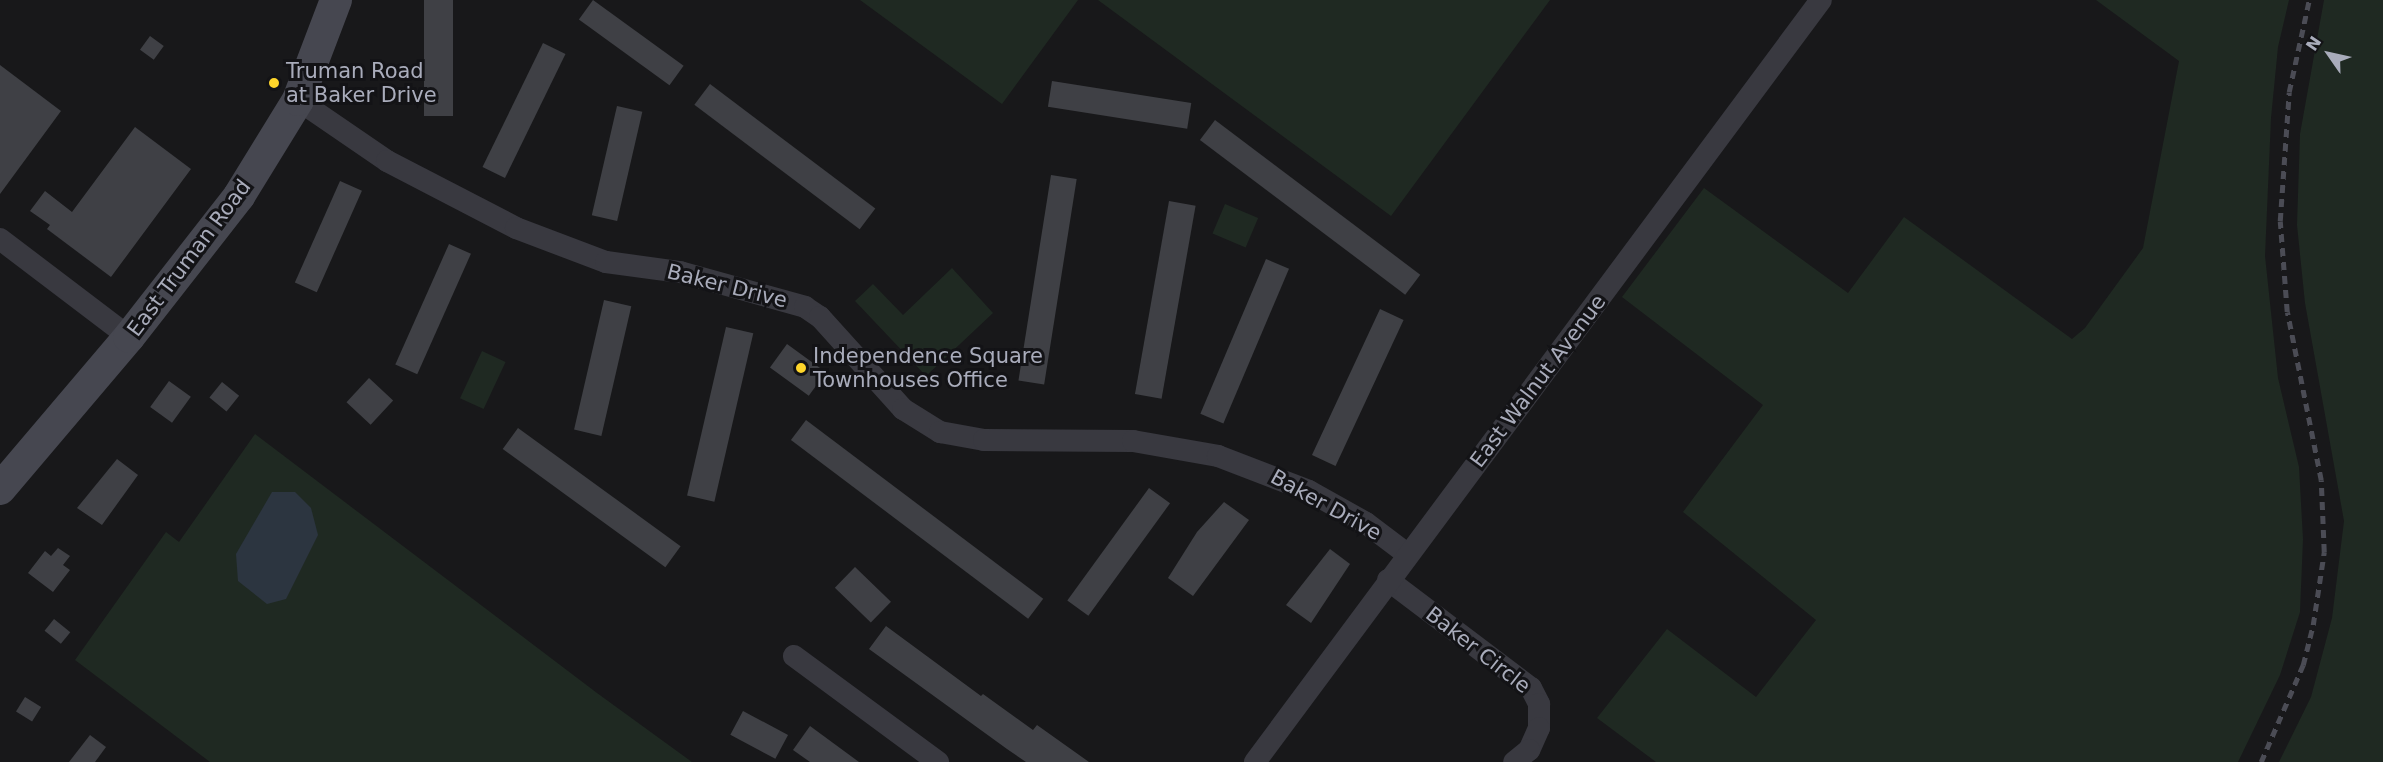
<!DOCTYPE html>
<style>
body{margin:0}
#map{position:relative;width:2383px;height:762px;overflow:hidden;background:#18181a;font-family:"DejaVu Sans",sans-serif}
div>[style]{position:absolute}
.green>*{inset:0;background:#1f2922;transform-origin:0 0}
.water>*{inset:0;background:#2c3540}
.building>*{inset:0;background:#3f4045;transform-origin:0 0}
.street>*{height:22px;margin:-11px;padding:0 11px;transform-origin:11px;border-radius:11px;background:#393940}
.secondary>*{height:32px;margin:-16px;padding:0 16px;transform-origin:16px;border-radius:16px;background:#464750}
.rail>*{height:4.5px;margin-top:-2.25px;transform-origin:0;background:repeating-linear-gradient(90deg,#4b4c55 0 8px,transparent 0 14px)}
.dots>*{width:16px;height:16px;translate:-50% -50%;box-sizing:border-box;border:3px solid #131316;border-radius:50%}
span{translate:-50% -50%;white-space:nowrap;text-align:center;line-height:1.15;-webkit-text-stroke:6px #131316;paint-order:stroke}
.poi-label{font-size:21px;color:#a9acbb}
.left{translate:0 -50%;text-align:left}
.street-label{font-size:21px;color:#a9acbb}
.north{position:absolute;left:2299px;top:24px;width:60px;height:60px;-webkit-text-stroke:4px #131316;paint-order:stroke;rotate:304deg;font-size:16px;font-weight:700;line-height:24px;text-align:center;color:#a9acbb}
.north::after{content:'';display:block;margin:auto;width:21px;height:27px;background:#a9acbb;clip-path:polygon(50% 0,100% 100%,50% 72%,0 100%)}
</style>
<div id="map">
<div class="green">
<div style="clip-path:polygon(860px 0,1078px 0,1002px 104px)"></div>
<div style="clip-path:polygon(1098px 0,1550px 0,1391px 216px)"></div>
<div style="clip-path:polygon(2096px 0,2289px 0,2278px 47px,2271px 118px,2265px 256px,2278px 378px,2299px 467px,2303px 539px,2300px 612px,2280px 675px,2238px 762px,1656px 762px,1597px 718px,1667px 629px,1756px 697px,1816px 620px,1683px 512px,1763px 405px,1622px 297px,1704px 188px,1848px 293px,1904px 217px,2072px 339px,2085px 328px,2143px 248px,2179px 61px)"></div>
<div style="clip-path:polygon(2324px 0,2383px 0,2383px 762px,2279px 762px,2311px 697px,2332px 618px,2344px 521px,2305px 303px,2297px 225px,2300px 134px)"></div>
<div style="left:1225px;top:204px;width:36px;height:32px;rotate:23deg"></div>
<div style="clip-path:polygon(952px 268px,993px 313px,926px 376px,855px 301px,873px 284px,903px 315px)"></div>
<div style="left:482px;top:351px;width:26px;height:52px;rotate:25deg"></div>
<div style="clip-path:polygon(255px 434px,597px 693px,692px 762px,210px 762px,75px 660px,166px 532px,179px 542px)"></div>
</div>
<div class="water">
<div style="clip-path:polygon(272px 492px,295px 492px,311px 508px,318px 535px,286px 599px,267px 604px,238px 581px,236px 554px)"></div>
</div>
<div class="building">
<div style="left:424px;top:0;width:29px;height:116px"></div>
<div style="left:593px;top:0;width:112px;height:24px;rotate:36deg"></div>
<div style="left:150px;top:36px;width:17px;height:17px;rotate:36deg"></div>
<div style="left:543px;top:43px;width:25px;height:138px;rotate:26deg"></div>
<div style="clip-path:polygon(0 65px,61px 111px,0 194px)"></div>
<div style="left:1052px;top:81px;width:141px;height:26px;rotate:9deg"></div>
<div style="left:710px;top:84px;width:207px;height:26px;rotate:37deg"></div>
<div style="left:617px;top:106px;width:26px;height:112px;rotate:13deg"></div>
<div style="left:1215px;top:120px;width:257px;height:25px;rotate:37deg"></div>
<div style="clip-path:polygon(135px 127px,191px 169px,111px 277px,47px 229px,50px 225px,30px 211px,45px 191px,72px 212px)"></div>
<div style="left:1051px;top:175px;width:26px;height:208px;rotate:9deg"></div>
<div style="left:340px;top:181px;width:24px;height:111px;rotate:24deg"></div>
<div style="left:1169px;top:201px;width:27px;height:196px;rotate:10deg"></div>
<div style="left:449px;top:244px;width:24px;height:132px;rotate:24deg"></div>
<div style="left:1266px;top:259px;width:25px;height:168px;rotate:23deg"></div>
<div style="left:604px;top:300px;width:28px;height:133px;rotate:13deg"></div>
<div style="left:1380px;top:309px;width:26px;height:161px;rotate:25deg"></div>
<div style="left:726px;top:327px;width:28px;height:173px;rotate:13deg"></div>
<div style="left:787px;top:344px;width:48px;height:29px;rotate:36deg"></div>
<div style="left:369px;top:378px;width:33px;height:33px;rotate:43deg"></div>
<div style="left:169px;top:381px;width:27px;height:32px;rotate:36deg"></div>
<div style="left:222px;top:382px;width:22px;height:20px;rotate:39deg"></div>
<div style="left:806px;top:420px;width:297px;height:25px;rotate:37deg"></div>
<div style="left:518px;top:428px;width:201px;height:26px;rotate:36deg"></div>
<div style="clip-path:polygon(117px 459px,138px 475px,102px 525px,77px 508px)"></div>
<div style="left:1149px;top:488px;width:26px;height:139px;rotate:36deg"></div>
<div style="clip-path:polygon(1224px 502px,1249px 520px,1193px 596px,1168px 578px,1197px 532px)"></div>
<div style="clip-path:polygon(58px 548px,70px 556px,63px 565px,70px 570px,53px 592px,28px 573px,45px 551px,51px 556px)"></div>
<div style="clip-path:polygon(1330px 549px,1350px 564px,1311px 623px,1286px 605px)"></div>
<div style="left:855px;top:567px;width:50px;height:29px;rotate:44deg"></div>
<div style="left:54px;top:619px;width:21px;height:15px;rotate:39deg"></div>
<div style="clip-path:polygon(886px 626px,981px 696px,983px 694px,1033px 730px,1037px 725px,1089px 762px,1026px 762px,1007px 749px,869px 649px)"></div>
<div style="left:25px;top:697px;width:19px;height:17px;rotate:32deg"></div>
<div style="left:743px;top:711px;width:51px;height:27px;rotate:28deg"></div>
<div style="clip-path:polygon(810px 726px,859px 762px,810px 762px,793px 750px)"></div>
<div style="clip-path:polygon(90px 735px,106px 747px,95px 762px,69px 762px)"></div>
</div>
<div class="street">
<div style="left:298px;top:100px;width:108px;rotate:34.4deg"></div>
<div style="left:387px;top:161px;width:145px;rotate:27.4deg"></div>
<div style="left:516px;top:228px;width:96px;rotate:20.7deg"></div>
<div style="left:606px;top:262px;width:75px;rotate:7.7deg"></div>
<div style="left:680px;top:272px;width:130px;rotate:15.6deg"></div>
<div style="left:805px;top:307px;width:18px;rotate:34deg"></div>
<div style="left:820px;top:317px;width:124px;rotate:47.9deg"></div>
<div style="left:903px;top:409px;width:44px;rotate:31.9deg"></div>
<div style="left:940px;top:432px;width:45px;rotate:10.3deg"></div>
<div style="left:984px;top:440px;width:149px;rotate:0.4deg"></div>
<div style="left:1133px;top:441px;width:86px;rotate:10deg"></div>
<div style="left:1218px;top:456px;width:97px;rotate:21deg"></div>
<div style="left:1309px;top:491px;width:65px;rotate:29.3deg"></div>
<div style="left:1366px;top:523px;width:51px;rotate:37.1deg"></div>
<div style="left:0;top:239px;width:162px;rotate:37.2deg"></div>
<div style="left:1388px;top:580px;width:179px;rotate:37.1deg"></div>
<div style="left:1531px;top:688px;width:18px;rotate:63deg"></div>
<div style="left:1539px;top:704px;width:24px;rotate:90deg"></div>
<div style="left:1539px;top:728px;width:24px;rotate:114deg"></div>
<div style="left:1529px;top:750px;width:19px;rotate:141deg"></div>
<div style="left:794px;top:656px;width:179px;rotate:36.4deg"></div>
<div style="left:1255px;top:762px;width:949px;rotate:-53.4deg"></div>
</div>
<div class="secondary">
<div style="left:0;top:489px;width:199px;rotate:-49.7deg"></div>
<div style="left:129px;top:337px;width:179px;rotate:-52deg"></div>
<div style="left:239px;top:196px;width:113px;rotate:-58.4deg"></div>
<div style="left:298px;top:100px;width:107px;rotate:-69.2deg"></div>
</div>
<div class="rail">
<div style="left:2261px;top:762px;width:106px;rotate:-66.6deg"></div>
<div style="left:2303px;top:665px;width:41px;rotate:-76deg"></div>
<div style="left:2313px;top:625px;width:74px;rotate:-81.4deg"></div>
<div style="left:2324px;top:552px;width:72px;rotate:-92.4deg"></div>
<div style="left:2321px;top:480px;width:171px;rotate:-101.4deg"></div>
<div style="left:2287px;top:312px;width:91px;rotate:-94.4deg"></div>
<div style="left:2280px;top:221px;width:129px;rotate:-86deg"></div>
<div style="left:2289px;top:92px;width:94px;rotate:-77.7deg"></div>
</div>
<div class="dots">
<div style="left:274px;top:83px;background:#ffd62b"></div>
<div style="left:801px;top:368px;background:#ffd62b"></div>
</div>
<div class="poi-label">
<span class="left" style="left:286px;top:83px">Truman Road<br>at Baker Drive</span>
<span class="left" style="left:813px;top:368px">Independence Square<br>Townhouses Office</span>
</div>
<div class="street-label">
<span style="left:189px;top:258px;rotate:-53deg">East Truman Road</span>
<span style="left:727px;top:286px;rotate:14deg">Baker Drive</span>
<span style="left:1538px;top:381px;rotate:-53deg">East Walnut Avenue</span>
<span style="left:1326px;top:505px;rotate:29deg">Baker Drive</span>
<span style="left:1478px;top:650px;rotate:38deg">Baker Circle</span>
</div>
<div class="north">N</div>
</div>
